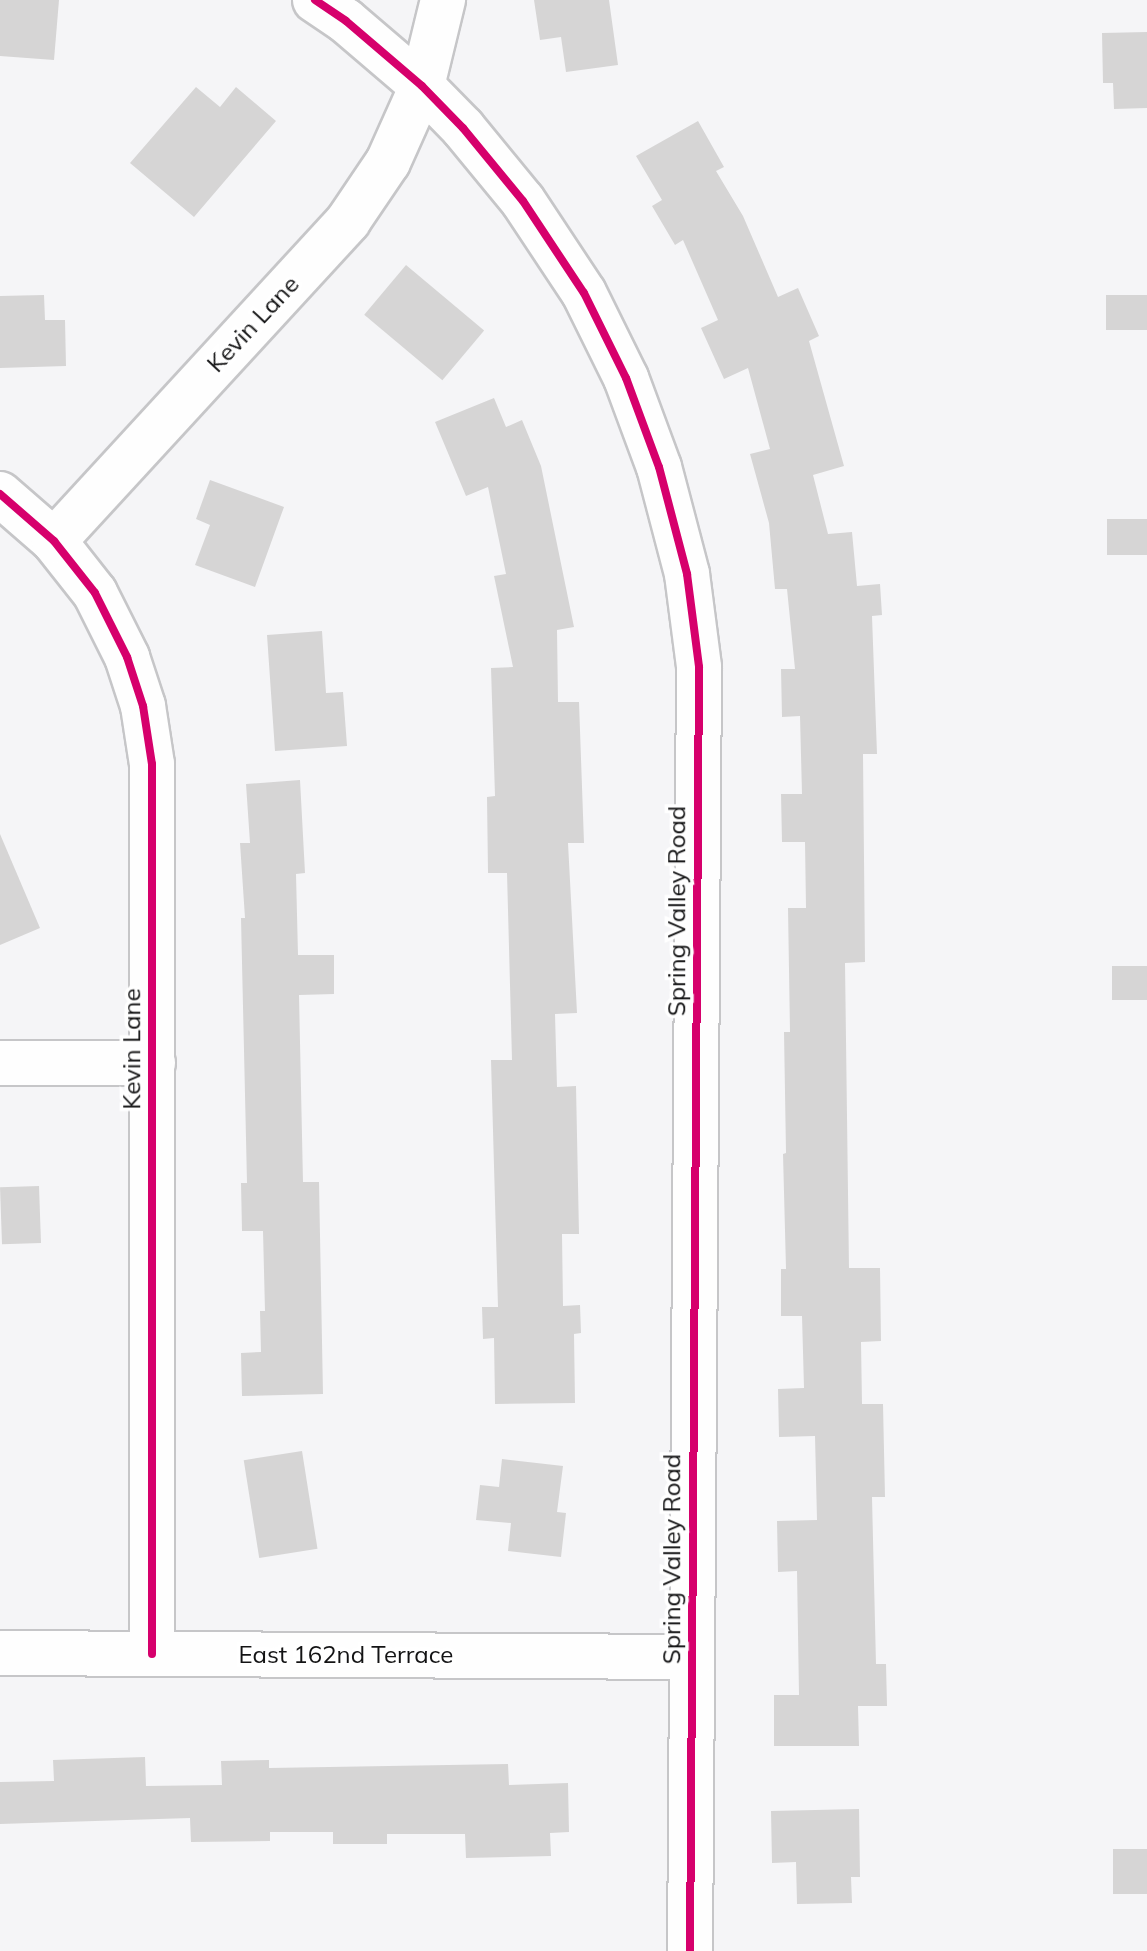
<!DOCTYPE html>
<style>
body{margin:0}
#map{position:relative;width:1147px;height:1951px;overflow:hidden;background:#f5f5f7;font-family:Mulish,sans-serif}
div>[style]{position:absolute}
.building>*{inset:0;background:#d6d5d5;transform-origin:0 0}
.roads{filter:drop-shadow(2px 0 #c6c6c8) drop-shadow(-2px 0 #c6c6c8) drop-shadow(0 2px #c6c6c8) drop-shadow(0 -2px #c6c6c8)}
.street>*{height:44px;margin:-22px;padding:0 22px;transform-origin:22px;border-radius:22px;background:#fefefe}
.cycleway>*{height:8px;margin:-4px;padding:0 4px;transform-origin:4px;border-radius:4px;background:#d6006c}
span{translate:-50% -50%;white-space:nowrap;text-align:center;line-height:1.15;-webkit-text-stroke:7px #fff;paint-order:stroke}
.street-label{font-size:24px;color:#131314}
</style>
<div id="map">
<div class="building">
<div style="clip-path:polygon(0 0,59px 0,54px 60px,0 56px)"></div>
<div style="clip-path:polygon(534px 0,609px 0,618px 65px,566px 72px,561px 37px,540px 40px)"></div>
<div style="clip-path:polygon(1147px 32px,1147px 108px,1114px 109px,1113px 83px,1103px 83px,1102px 33px)"></div>
<div style="clip-path:polygon(196px 87px,220px 107px,236px 87px,276px 121px,194px 217px,130px 163px)"></div>
<div style="clip-path:polygon(698px 121px,724px 167px,716px 171px,743px 216px,778px 297px,798px 288px,819px 336px,809px 341px,844px 466px,813px 475px,828px 534px,852px 532px,857px 586px,880px 584px,882px 615px,872px 616px,877px 754px,863px 754px,865px 962px,845px 963px,849px 1268px,880px 1268px,881px 1341px,861px 1342px,862px 1404px,883px 1404px,885px 1497px,872px 1497px,876px 1664px,886px 1664px,887px 1706px,858px 1706px,859px 1746px,774px 1746px,774px 1695px,799px 1695px,797px 1571px,778px 1572px,777px 1521px,817px 1520px,815px 1436px,779px 1437px,778px 1389px,804px 1388px,802px 1316px,781px 1316px,781px 1269px,786px 1269px,783px 1154px,786px 1153px,784px 1032px,790px 1032px,788px 908px,806px 908px,805px 842px,782px 842px,781px 794px,802px 794px,800px 716px,782px 717px,781px 669px,795px 669px,787px 589px,775px 589px,769px 523px,750px 454px,770px 449px,748px 368px,724px 379px,701px 328px,718px 320px,683px 240px,675px 245px,652px 206px,662px 200px,636px 156px)"></div>
<div style="left:406px;top:265px;width:102px;height:65px;rotate:40deg"></div>
<div style="clip-path:polygon(44px 295px,45px 320px,65px 320px,66px 366px,0 368px,0 296px)"></div>
<div style="left:1147px;top:295px;width:35px;height:41px;rotate:90deg"></div>
<div style="clip-path:polygon(494px 398px,506px 427px,522px 420px,541px 466px,574px 627px,557px 630px,558px 702px,579px 702px,584px 843px,568px 843px,577px 1013px,555px 1014px,557px 1087px,576px 1086px,579px 1234px,562px 1234px,563px 1306px,580px 1305px,581px 1333px,574px 1334px,575px 1403px,495px 1404px,494px 1338px,483px 1339px,482px 1307px,498px 1307px,491px 1060px,512px 1060px,507px 873px,488px 873px,487px 797px,495px 796px,491px 668px,513px 667px,494px 576px,506px 574px,488px 487px,466px 496px,435px 422px)"></div>
<div style="clip-path:polygon(210px 480px,284px 507px,255px 587px,195px 565px,210px 525px,196px 519px)"></div>
<div style="left:1147px;top:519px;width:36px;height:40px;rotate:90deg"></div>
<div style="clip-path:polygon(322px 631px,326px 693px,343px 692px,347px 746px,275px 751px,267px 635px)"></div>
<div style="clip-path:polygon(300px 780px,305px 873px,296px 874px,298px 955px,334px 955px,334px 994px,299px 995px,303px 1182px,319px 1182px,323px 1394px,242px 1396px,241px 1353px,261px 1352px,260px 1311px,265px 1311px,263px 1231px,242px 1231px,241px 1183px,247px 1183px,241px 918px,245px 918px,240px 843px,250px 843px,246px 784px)"></div>
<div style="clip-path:polygon(0 834px,40px 928px,0 945px)"></div>
<div style="left:1147px;top:966px;width:34px;height:35px;rotate:90deg"></div>
<div style="left:39px;top:1186px;width:57px;height:39px;rotate:88deg"></div>
<div style="left:302px;top:1451px;width:99px;height:59px;rotate:81deg"></div>
<div style="clip-path:polygon(502px 1459px,563px 1466px,557px 1512px,566px 1513px,561px 1557px,508px 1551px,511px 1523px,476px 1520px,480px 1485px,499px 1487px)"></div>
<div style="clip-path:polygon(145px 1757px,146px 1786px,222px 1785px,221px 1761px,269px 1760px,269px 1768px,508px 1764px,509px 1785px,568px 1783px,569px 1832px,550px 1833px,551px 1856px,466px 1858px,465px 1834px,387px 1834px,387px 1844px,333px 1844px,333px 1832px,270px 1832px,270px 1841px,191px 1842px,190px 1818px,0 1824px,0 1782px,54px 1781px,53px 1760px)"></div>
<div style="clip-path:polygon(859px 1809px,860px 1877px,851px 1877px,852px 1903px,797px 1904px,796px 1862px,772px 1863px,771px 1811px)"></div>
<div style="left:1147px;top:1849px;width:45px;height:34px;rotate:90deg"></div>
</div>
<div class="roads">
<div class="street">
<div style="left:315px;top:0;width:37px;rotate:34deg"></div>
<div style="left:346px;top:21px;width:100px;rotate:40.5deg"></div>
<div style="left:422px;top:86px;width:59px;rotate:45.7deg"></div>
<div style="left:463px;top:128px;width:94px;rotate:50.6deg"></div>
<div style="left:523px;top:201px;width:110px;rotate:56.5deg"></div>
<div style="left:584px;top:293px;width:95px;rotate:63.7deg"></div>
<div style="left:626px;top:378px;width:95px;rotate:69.7deg"></div>
<div style="left:659px;top:467px;width:111px;rotate:75.3deg"></div>
<div style="left:687px;top:574px;width:94px;rotate:82.6deg"></div>
<div style="left:699px;top:667px;width:1284px;rotate:90.4deg"></div>
<div style="left:0;top:494px;width:72px;rotate:41deg"></div>
<div style="left:54px;top:541px;width:66px;rotate:51.7deg"></div>
<div style="left:95px;top:593px;width:72px;rotate:63.4deg"></div>
<div style="left:127px;top:657px;width:52px;rotate:71.9deg"></div>
<div style="left:143px;top:706px;width:59px;rotate:81.2deg"></div>
<div style="left:152px;top:764px;width:890px;rotate:90deg"></div>
<div style="left:54px;top:541px;width:435px;rotate:-47.4deg"></div>
<div style="left:348px;top:221px;width:71px;rotate:-55.9deg"></div>
<div style="left:388px;top:162px;width:83px;rotate:-65.9deg"></div>
<div style="left:422px;top:86px;width:89px;rotate:-76.3deg"></div>
<div style="left:0;top:1063px;width:153px"></div>
<div style="left:0;top:1653px;width:692px;rotate:0.33deg"></div>
</div>
</div>
<div class="cycleway">
<div style="left:315px;top:0;width:37px;rotate:34deg"></div>
<div style="left:346px;top:21px;width:100px;rotate:40.5deg"></div>
<div style="left:422px;top:86px;width:59px;rotate:45.7deg"></div>
<div style="left:463px;top:128px;width:94px;rotate:50.6deg"></div>
<div style="left:523px;top:201px;width:110px;rotate:56.5deg"></div>
<div style="left:584px;top:293px;width:95px;rotate:63.7deg"></div>
<div style="left:626px;top:378px;width:95px;rotate:69.7deg"></div>
<div style="left:659px;top:467px;width:111px;rotate:75.3deg"></div>
<div style="left:687px;top:574px;width:94px;rotate:82.6deg"></div>
<div style="left:699px;top:667px;width:1284px;rotate:90.4deg"></div>
<div style="left:0;top:494px;width:72px;rotate:41deg"></div>
<div style="left:54px;top:541px;width:66px;rotate:51.7deg"></div>
<div style="left:95px;top:593px;width:72px;rotate:63.4deg"></div>
<div style="left:127px;top:657px;width:52px;rotate:71.9deg"></div>
<div style="left:143px;top:706px;width:59px;rotate:81.2deg"></div>
<div style="left:152px;top:764px;width:890px;rotate:90deg"></div>
</div>
<div class="street-label">
<span style="left:253px;top:324px;rotate:-47deg">Kevin Lane</span>
<span style="left:677px;top:911px;rotate:-90deg">Spring Valley Road</span>
<span style="left:132px;top:1049px;rotate:-90deg">Kevin Lane</span>
<span style="left:672px;top:1559px;rotate:-90deg">Spring Valley Road</span>
<span style="left:346px;top:1655px">East 162nd Terrace</span>
</div>
</div>
